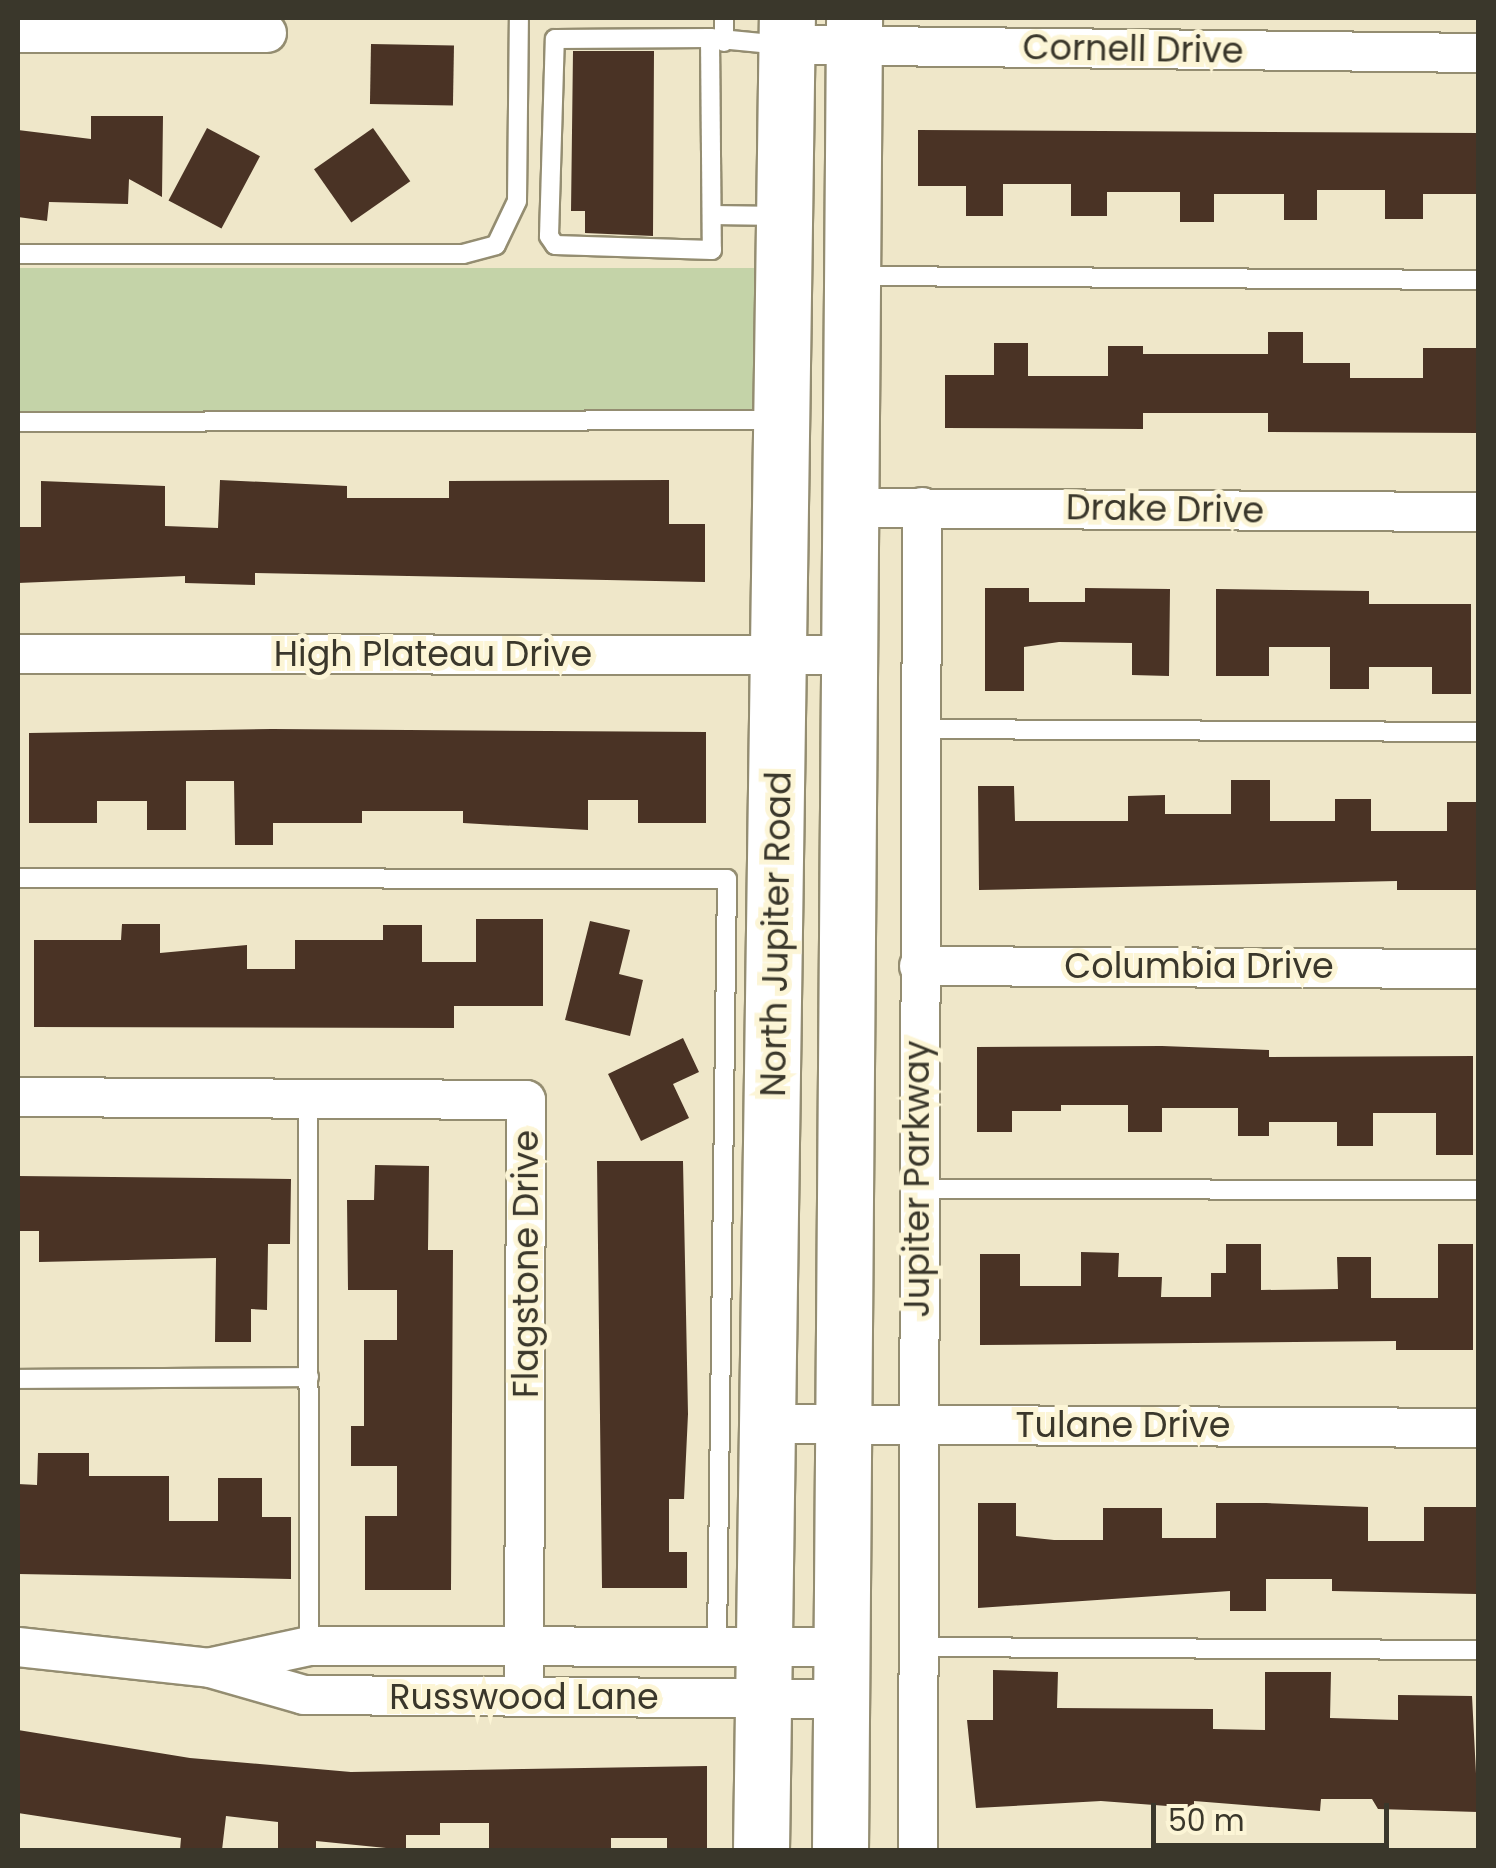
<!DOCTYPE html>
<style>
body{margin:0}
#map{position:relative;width:1496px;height:1868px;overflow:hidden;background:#efe7c9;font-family:Poppins,sans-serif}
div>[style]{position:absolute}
.green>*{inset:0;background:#c4d3a8;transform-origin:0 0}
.building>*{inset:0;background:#4a3325;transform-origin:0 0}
.roads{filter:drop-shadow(2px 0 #948d71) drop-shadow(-2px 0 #948d71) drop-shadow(0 2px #948d71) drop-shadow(0 -2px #948d71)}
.lane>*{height:18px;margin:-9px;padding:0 9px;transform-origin:9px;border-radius:9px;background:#fff}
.street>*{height:38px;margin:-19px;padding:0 19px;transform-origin:19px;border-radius:19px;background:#fff}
.primary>*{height:55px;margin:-27.5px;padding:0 27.5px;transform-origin:27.5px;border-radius:27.5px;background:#fff}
span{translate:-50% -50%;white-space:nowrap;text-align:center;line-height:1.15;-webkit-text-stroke:10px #fcf5d6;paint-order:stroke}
.street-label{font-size:35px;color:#3a372b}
.frame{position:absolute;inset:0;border:20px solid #3a372b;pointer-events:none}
.scale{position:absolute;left:1151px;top:1803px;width:238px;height:45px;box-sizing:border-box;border:5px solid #3a372b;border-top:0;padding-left:12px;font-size:30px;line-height:35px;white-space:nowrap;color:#3a372b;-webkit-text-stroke:8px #fcf5d6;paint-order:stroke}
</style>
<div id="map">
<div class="green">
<div style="left:18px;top:268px;width:736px;height:151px"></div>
</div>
<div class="building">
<div style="left:371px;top:44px;width:83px;height:60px;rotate:1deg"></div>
<div style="clip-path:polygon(573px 51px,654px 51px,653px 236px,585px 233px,585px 211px,571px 211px)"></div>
<div style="clip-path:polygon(91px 116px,163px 116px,162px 197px,129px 179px,128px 204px,49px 202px,47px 221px,18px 217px,18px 130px,91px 139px)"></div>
<div style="left:207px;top:128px;width:60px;height:82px;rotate:28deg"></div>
<div style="left:373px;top:128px;width:65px;height:72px;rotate:55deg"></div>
<div style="clip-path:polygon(918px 130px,1478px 133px,1478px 194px,1423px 194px,1423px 219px,1385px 219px,1385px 190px,1317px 190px,1317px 220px,1284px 220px,1284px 194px,1214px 194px,1214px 222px,1180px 222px,1180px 192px,1107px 192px,1107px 216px,1071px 216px,1071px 184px,1003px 184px,1003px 216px,966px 216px,966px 186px,918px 186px)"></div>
<div style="clip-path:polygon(1268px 332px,1303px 332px,1303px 363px,1350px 363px,1350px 378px,1423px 378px,1423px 348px,1478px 348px,1478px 433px,1268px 432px,1268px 413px,1143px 413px,1143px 429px,945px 428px,945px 375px,994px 375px,994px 343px,1028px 343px,1028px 376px,1108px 376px,1108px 346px,1143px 346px,1143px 354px,1268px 354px)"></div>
<div style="clip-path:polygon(220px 480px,347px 486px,347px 498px,449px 498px,449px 481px,669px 480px,669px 524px,705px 524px,705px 582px,255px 573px,255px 585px,185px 583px,185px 576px,18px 583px,18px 527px,41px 527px,41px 481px,165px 486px,165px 526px,218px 528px)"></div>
<div style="clip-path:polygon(985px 588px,1029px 588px,1029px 602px,1085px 602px,1085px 588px,1170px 589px,1169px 676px,1132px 675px,1132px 643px,1059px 642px,1024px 647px,1024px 691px,985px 691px)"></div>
<div style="clip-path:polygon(1216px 589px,1369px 591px,1369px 604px,1471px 604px,1471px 694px,1432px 694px,1432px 667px,1369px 667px,1369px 689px,1330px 689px,1330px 647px,1269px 647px,1269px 676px,1216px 676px)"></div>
<div style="clip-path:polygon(272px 729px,706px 732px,706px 823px,638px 823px,638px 800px,588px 800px,588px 830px,463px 823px,463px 811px,362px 811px,362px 823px,273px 823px,273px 845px,235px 845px,234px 781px,186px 781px,186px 830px,147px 830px,147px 801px,97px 801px,97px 823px,29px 823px,29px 733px)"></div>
<div style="clip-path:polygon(1231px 780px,1270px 780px,1270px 821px,1335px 821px,1335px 799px,1371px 799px,1371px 831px,1447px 831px,1447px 802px,1478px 802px,1478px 890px,1397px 890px,1397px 881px,979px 890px,978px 786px,1014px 786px,1015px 821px,1128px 821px,1128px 796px,1165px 795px,1165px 814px,1231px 814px)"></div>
<div style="clip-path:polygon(476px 919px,543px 919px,543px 1006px,454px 1006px,454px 1028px,34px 1027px,34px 940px,121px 940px,122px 924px,160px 924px,160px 953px,247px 945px,247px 969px,295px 969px,295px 940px,383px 940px,383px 925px,422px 925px,422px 962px,476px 962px)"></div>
<div style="clip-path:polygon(590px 921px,630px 930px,619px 974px,643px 980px,630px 1036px,565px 1020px)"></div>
<div style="clip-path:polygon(683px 1038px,699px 1072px,673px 1084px,689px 1118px,641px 1141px,608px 1074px)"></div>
<div style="clip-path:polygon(1162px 1046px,1269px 1050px,1269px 1057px,1473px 1056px,1473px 1155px,1436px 1155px,1436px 1113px,1373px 1113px,1373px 1146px,1337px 1146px,1337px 1122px,1269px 1122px,1269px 1136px,1238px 1136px,1238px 1108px,1162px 1108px,1162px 1132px,1128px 1132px,1128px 1105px,1061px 1105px,1061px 1111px,1012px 1111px,1012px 1132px,977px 1132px,977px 1047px)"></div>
<div style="clip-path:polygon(597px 1161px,683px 1161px,688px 1414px,684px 1499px,669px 1499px,669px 1552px,687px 1552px,687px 1588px,602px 1588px)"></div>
<div style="clip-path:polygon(375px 1165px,429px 1166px,428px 1250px,453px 1250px,451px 1590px,365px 1590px,365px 1516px,397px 1516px,397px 1466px,351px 1466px,351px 1426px,364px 1426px,364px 1340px,397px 1340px,397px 1290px,348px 1290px,347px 1200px,374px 1200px)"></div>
<div style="clip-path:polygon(18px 1176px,291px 1179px,290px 1244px,268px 1244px,267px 1310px,251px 1309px,251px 1342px,215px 1342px,216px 1258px,39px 1262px,39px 1231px,18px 1231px)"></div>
<div style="clip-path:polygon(1226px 1244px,1261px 1244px,1261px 1290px,1338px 1289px,1337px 1257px,1371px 1257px,1371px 1298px,1438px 1298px,1438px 1244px,1473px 1244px,1473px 1350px,1396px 1350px,1396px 1341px,980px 1345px,980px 1254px,1020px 1254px,1020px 1286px,1081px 1286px,1081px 1252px,1119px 1253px,1118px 1277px,1162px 1277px,1161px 1297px,1211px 1297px,1211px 1273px,1226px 1273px)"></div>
<div style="clip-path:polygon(38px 1453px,89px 1453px,89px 1476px,169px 1476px,169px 1521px,218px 1521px,218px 1478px,262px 1478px,262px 1517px,291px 1517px,291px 1579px,18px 1574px,18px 1484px,37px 1485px)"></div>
<div style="clip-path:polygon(978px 1503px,1016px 1503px,1016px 1536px,1054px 1540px,1103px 1540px,1103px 1508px,1162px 1508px,1162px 1538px,1216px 1538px,1216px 1503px,1266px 1503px,1368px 1507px,1368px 1541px,1424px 1541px,1424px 1507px,1477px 1507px,1477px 1594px,1332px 1591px,1332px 1579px,1266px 1579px,1266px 1611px,1230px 1611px,1230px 1591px,978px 1608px)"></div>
<div style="clip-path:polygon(993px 1670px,1058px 1672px,1057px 1708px,1213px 1709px,1213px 1729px,1265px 1730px,1265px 1672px,1331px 1672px,1330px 1718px,1398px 1720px,1398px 1695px,1472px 1696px,1478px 1812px,1378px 1809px,1372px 1799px,1321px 1799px,1320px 1811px,1194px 1801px,1194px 1808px,1101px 1801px,976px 1808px,967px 1720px,993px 1720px)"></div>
<div style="clip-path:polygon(18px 1730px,190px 1758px,351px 1772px,707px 1766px,707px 1850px,667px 1850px,667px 1838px,611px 1838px,611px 1850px,489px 1850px,489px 1823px,440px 1823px,440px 1835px,406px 1835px,406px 1850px,316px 1841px,316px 1850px,278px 1850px,278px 1822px,226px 1816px,222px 1850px,180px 1850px,181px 1838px,18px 1813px)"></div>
</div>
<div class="roads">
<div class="lane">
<div style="left:710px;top:38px;width:212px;rotate:89.5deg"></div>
<div style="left:712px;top:250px;width:157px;rotate:-178.2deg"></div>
<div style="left:555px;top:245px;width:11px;rotate:-124deg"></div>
<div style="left:549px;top:236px;width:197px;rotate:-88.3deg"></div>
<div style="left:555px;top:39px;width:155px;rotate:-0.4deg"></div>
<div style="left:710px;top:38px;width:72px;rotate:5.6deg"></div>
<div style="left:724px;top:42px;width:24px;rotate:-90deg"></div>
<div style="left:712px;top:215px;width:69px;rotate:0.8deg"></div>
<div style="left:18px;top:254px;width:445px"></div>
<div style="left:463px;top:254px;width:34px;rotate:-15deg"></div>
<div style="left:496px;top:245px;width:49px;rotate:-64.5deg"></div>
<div style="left:517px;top:201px;width:183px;rotate:-89.4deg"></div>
<div style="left:859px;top:276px;width:619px;rotate:0.37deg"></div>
<div style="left:18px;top:422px;width:759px;rotate:-0.15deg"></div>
<div style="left:920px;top:729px;width:558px;rotate:0.31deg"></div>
<div style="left:18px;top:878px;width:709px;rotate:0.08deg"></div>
<div style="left:727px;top:879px;width:764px;rotate:90.75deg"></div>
<div style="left:308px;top:1096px;width:550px;rotate:89.9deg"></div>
<div style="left:919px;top:1189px;width:559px;rotate:0.1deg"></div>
<div style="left:18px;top:1379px;width:291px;rotate:-0.4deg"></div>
<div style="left:916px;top:1647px;width:562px;rotate:0.31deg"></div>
</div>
<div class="street">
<div style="left:18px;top:33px;width:249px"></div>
<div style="left:787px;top:45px;width:691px;rotate:0.66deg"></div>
<div style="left:851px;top:508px;width:627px;rotate:0.37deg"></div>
<div style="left:18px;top:654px;width:830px;rotate:0.07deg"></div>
<div style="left:919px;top:966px;width:559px;rotate:0.31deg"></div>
<div style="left:18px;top:1097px;width:508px;rotate:0.34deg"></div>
<div style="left:526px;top:1100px;width:597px;rotate:90.19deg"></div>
<div style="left:768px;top:1424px;width:710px;rotate:0.32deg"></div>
<div style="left:18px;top:1647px;width:193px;rotate:6.2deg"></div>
<div style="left:210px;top:1668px;width:98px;rotate:16deg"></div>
<div style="left:304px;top:1695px;width:538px;rotate:0.43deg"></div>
<div style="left:212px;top:1667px;width:99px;rotate:-12.2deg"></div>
<div style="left:309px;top:1646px;width:534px;rotate:0.11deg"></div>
<div style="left:918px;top:1850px;width:1343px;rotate:-89.83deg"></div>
</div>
<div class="primary">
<div style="left:761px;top:1850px;width:1832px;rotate:-89.19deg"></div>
<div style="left:840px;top:1850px;width:1832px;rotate:-89.56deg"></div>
</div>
</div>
<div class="street-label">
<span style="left:1133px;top:49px;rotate:1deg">Cornell Drive</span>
<span style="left:1165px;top:509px;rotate:1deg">Drake Drive</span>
<span style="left:433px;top:654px">High Plateau Drive</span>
<span style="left:776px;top:934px;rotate:-89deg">North Jupiter Road</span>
<span style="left:1199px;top:966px">Columbia Drive</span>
<span style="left:917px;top:1179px;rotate:-90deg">Jupiter Parkway</span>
<span style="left:526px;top:1264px;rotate:-90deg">Flagstone Drive</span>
<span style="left:1123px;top:1425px">Tulane Drive</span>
<span style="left:524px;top:1697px">Russwood Lane</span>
</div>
<div class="frame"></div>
<div class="scale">50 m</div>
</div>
